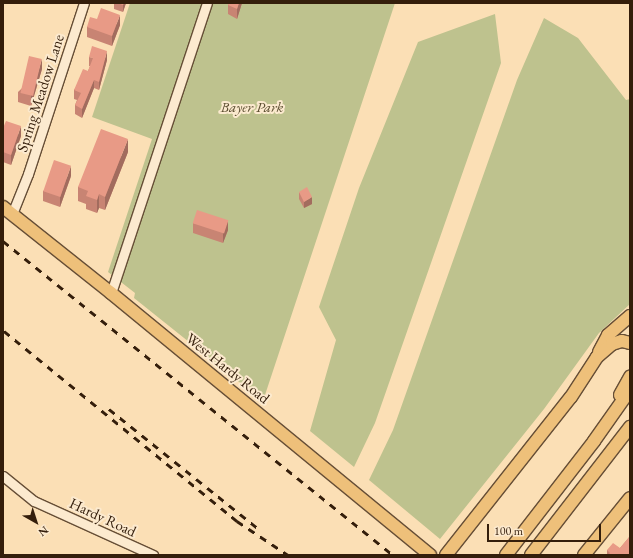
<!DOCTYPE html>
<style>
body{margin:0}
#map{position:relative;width:633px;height:558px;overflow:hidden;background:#fbdfb5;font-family:"EB Garamond",serif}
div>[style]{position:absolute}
.green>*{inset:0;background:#bec28e}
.roads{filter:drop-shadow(1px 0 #664e36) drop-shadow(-1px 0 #664e36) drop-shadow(0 1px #664e36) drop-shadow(0 -1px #664e36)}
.minor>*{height:9px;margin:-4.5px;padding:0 4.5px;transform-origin:4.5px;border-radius:4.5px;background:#fceacf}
.major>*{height:12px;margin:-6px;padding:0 6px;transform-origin:6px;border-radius:6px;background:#eec07a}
.rail>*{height:2.5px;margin-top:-1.25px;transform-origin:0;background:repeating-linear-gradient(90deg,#341e0b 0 7px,transparent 0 14px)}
.wall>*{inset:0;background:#c88473}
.shaded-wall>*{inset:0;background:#a26c5e}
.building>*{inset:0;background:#e89a86;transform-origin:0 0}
span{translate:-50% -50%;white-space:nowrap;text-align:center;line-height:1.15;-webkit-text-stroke:4px #fceacf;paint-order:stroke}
.street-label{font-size:15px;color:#341e0b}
.park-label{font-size:15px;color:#5d4f32;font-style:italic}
.frame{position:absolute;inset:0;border:4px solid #341e0b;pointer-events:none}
.north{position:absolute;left:16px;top:502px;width:40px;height:40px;-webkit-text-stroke:3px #fceacf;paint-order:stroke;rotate:141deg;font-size:11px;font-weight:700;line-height:16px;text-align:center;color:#341e0b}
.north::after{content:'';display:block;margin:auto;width:14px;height:18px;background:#341e0b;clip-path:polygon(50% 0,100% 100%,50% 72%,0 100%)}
.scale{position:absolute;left:487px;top:524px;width:114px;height:18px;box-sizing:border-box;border:2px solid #341e0b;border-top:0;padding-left:5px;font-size:12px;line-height:14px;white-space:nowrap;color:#341e0b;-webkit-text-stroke:3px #fceacf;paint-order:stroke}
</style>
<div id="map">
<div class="green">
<div style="clip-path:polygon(130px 3px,395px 3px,263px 401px,134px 298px,135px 293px,108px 272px,152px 139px,92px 117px)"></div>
<div style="clip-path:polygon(495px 14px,501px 63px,375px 423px,354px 467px,310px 431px,336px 340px,319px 307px,359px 188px,418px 42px)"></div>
<div style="clip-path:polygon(544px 18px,578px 38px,626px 100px,630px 99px,630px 304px,599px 333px,544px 409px,440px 539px,369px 480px,393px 430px,517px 80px)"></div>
</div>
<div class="roads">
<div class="minor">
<div style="left:12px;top:214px;width:43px;rotate:-68.2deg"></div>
<div style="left:28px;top:174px;width:180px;rotate:-71.9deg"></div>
<div style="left:111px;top:293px;width:305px;rotate:-71.7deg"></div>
<div style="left:3px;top:476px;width:40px;rotate:39deg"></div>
<div style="left:34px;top:501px;width:131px;rotate:24.4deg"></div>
</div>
<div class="major">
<div style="left:3px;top:207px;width:138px;rotate:38.5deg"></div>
<div style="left:111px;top:293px;width:413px;rotate:39.4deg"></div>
<div style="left:599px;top:352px;width:19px;rotate:-62deg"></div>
<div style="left:608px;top:335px;width:29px;rotate:-41deg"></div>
<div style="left:620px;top:395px;width:21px;rotate:-61deg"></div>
<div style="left:446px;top:555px;width:201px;rotate:-51.7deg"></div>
<div style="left:571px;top:397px;width:48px;rotate:-57deg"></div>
<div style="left:597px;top:357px;width:20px;rotate:-41deg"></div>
<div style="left:612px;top:344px;width:10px;rotate:-17deg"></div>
<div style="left:622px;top:341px;width:8px;rotate:14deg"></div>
<div style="left:506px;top:555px;width:144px;rotate:-52.3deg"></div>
<div style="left:594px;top:441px;width:62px;rotate:-54.8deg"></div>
<div style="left:531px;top:555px;width:162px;rotate:-52.3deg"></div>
<div style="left:584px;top:555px;width:73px;rotate:-51.1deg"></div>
</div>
</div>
<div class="rail">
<div style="left:3px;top:241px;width:501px;rotate:38.84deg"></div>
<div style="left:4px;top:331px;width:301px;rotate:39.2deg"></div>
<div style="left:237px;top:521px;width:61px;rotate:33.7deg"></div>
<div style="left:109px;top:409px;width:193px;rotate:38.7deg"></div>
</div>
<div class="wall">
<div style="clip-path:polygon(114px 3px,126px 3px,123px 12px,114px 9px)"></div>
<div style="clip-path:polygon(227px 3px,242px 3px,237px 19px,228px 14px,228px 5px,229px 3px)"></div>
<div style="clip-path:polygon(97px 19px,120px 25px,112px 46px,87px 37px,87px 27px)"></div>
<div style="clip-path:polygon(89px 57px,107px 60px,99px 90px,94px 88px,82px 118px,75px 114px,75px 105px,77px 100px,74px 99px,74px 90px,88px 71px,90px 66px,89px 66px)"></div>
<div style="clip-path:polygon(42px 69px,31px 106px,18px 102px,18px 92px)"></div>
<div style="clip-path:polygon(3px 128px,21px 136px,11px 165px,3px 162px)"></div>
<div style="clip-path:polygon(128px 152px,105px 210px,99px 208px,97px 213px,86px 209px,86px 204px,78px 201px,78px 187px)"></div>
<div style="clip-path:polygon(71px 176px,60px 207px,43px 201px,43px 191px)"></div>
<div style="clip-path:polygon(299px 192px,312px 204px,304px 208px,299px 199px)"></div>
<div style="clip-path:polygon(193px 223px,228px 230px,223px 243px,193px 233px)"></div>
<div style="clip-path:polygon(630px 528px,630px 555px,607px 555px,607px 550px,620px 548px,630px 536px)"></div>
</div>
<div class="shaded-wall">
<div style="clip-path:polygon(124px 3px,126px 3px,123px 12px,123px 5px)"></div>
<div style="clip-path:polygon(239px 3px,242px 3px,237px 19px,237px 9px)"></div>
<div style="clip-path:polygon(120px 15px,120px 25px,112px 46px,112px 36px)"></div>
<div style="clip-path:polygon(107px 51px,107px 60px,99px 90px,99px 82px)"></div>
<div style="clip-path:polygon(42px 59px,42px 69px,31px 106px,31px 96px)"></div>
<div style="clip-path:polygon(94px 80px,94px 88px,82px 118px,82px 109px)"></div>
<div style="clip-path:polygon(21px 126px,21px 136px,11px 165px,11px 155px)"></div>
<div style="clip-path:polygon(128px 139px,128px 152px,105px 210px,105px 197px)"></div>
<div style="clip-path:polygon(71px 166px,71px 176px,60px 207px,60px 197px)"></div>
<div style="clip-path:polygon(99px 194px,99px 208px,97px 213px,97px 200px)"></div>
<div style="clip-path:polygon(312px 197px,312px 204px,304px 208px,304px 202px)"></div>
<div style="clip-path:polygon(228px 220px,228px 230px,223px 243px,223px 233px)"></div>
</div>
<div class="building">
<div style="clip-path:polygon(117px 3px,124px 3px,123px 5px)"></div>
<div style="clip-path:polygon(229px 3px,239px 3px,237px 9px,228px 5px)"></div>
<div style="clip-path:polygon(101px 8px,120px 15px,112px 36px,87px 27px,90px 17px,97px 19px)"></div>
<div style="clip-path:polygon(92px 46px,107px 51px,99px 82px,94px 80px,82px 109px,75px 105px,81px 93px,74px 90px,83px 69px,88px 71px,93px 58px,89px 57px)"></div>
<div style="left:29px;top:56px;width:13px;height:38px;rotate:13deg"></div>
<div style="clip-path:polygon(6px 121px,21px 126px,11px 155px,3px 152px,3px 128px)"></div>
<div style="clip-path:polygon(101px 129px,128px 139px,105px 197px,99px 194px,97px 200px,86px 196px,88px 191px,78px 187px)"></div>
<div style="left:54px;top:160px;width:18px;height:33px;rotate:19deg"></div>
<div style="clip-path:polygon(307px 187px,312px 197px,304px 202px,299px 192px)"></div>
<div style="left:197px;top:210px;width:33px;height:14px;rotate:18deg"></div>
<div style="clip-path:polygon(630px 536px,630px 555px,608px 555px,610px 553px,607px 550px,613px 543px,620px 548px)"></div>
</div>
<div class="street-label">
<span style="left:40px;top:93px;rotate:-72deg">Spring Meadow Lane</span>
<span style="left:228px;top:368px;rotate:39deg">West Hardy Road</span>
<span style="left:103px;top:517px;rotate:25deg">Hardy Road</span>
</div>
<div class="park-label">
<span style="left:252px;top:107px">Bayer Park</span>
</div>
<div class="frame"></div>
<div class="north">N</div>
<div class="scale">100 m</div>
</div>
